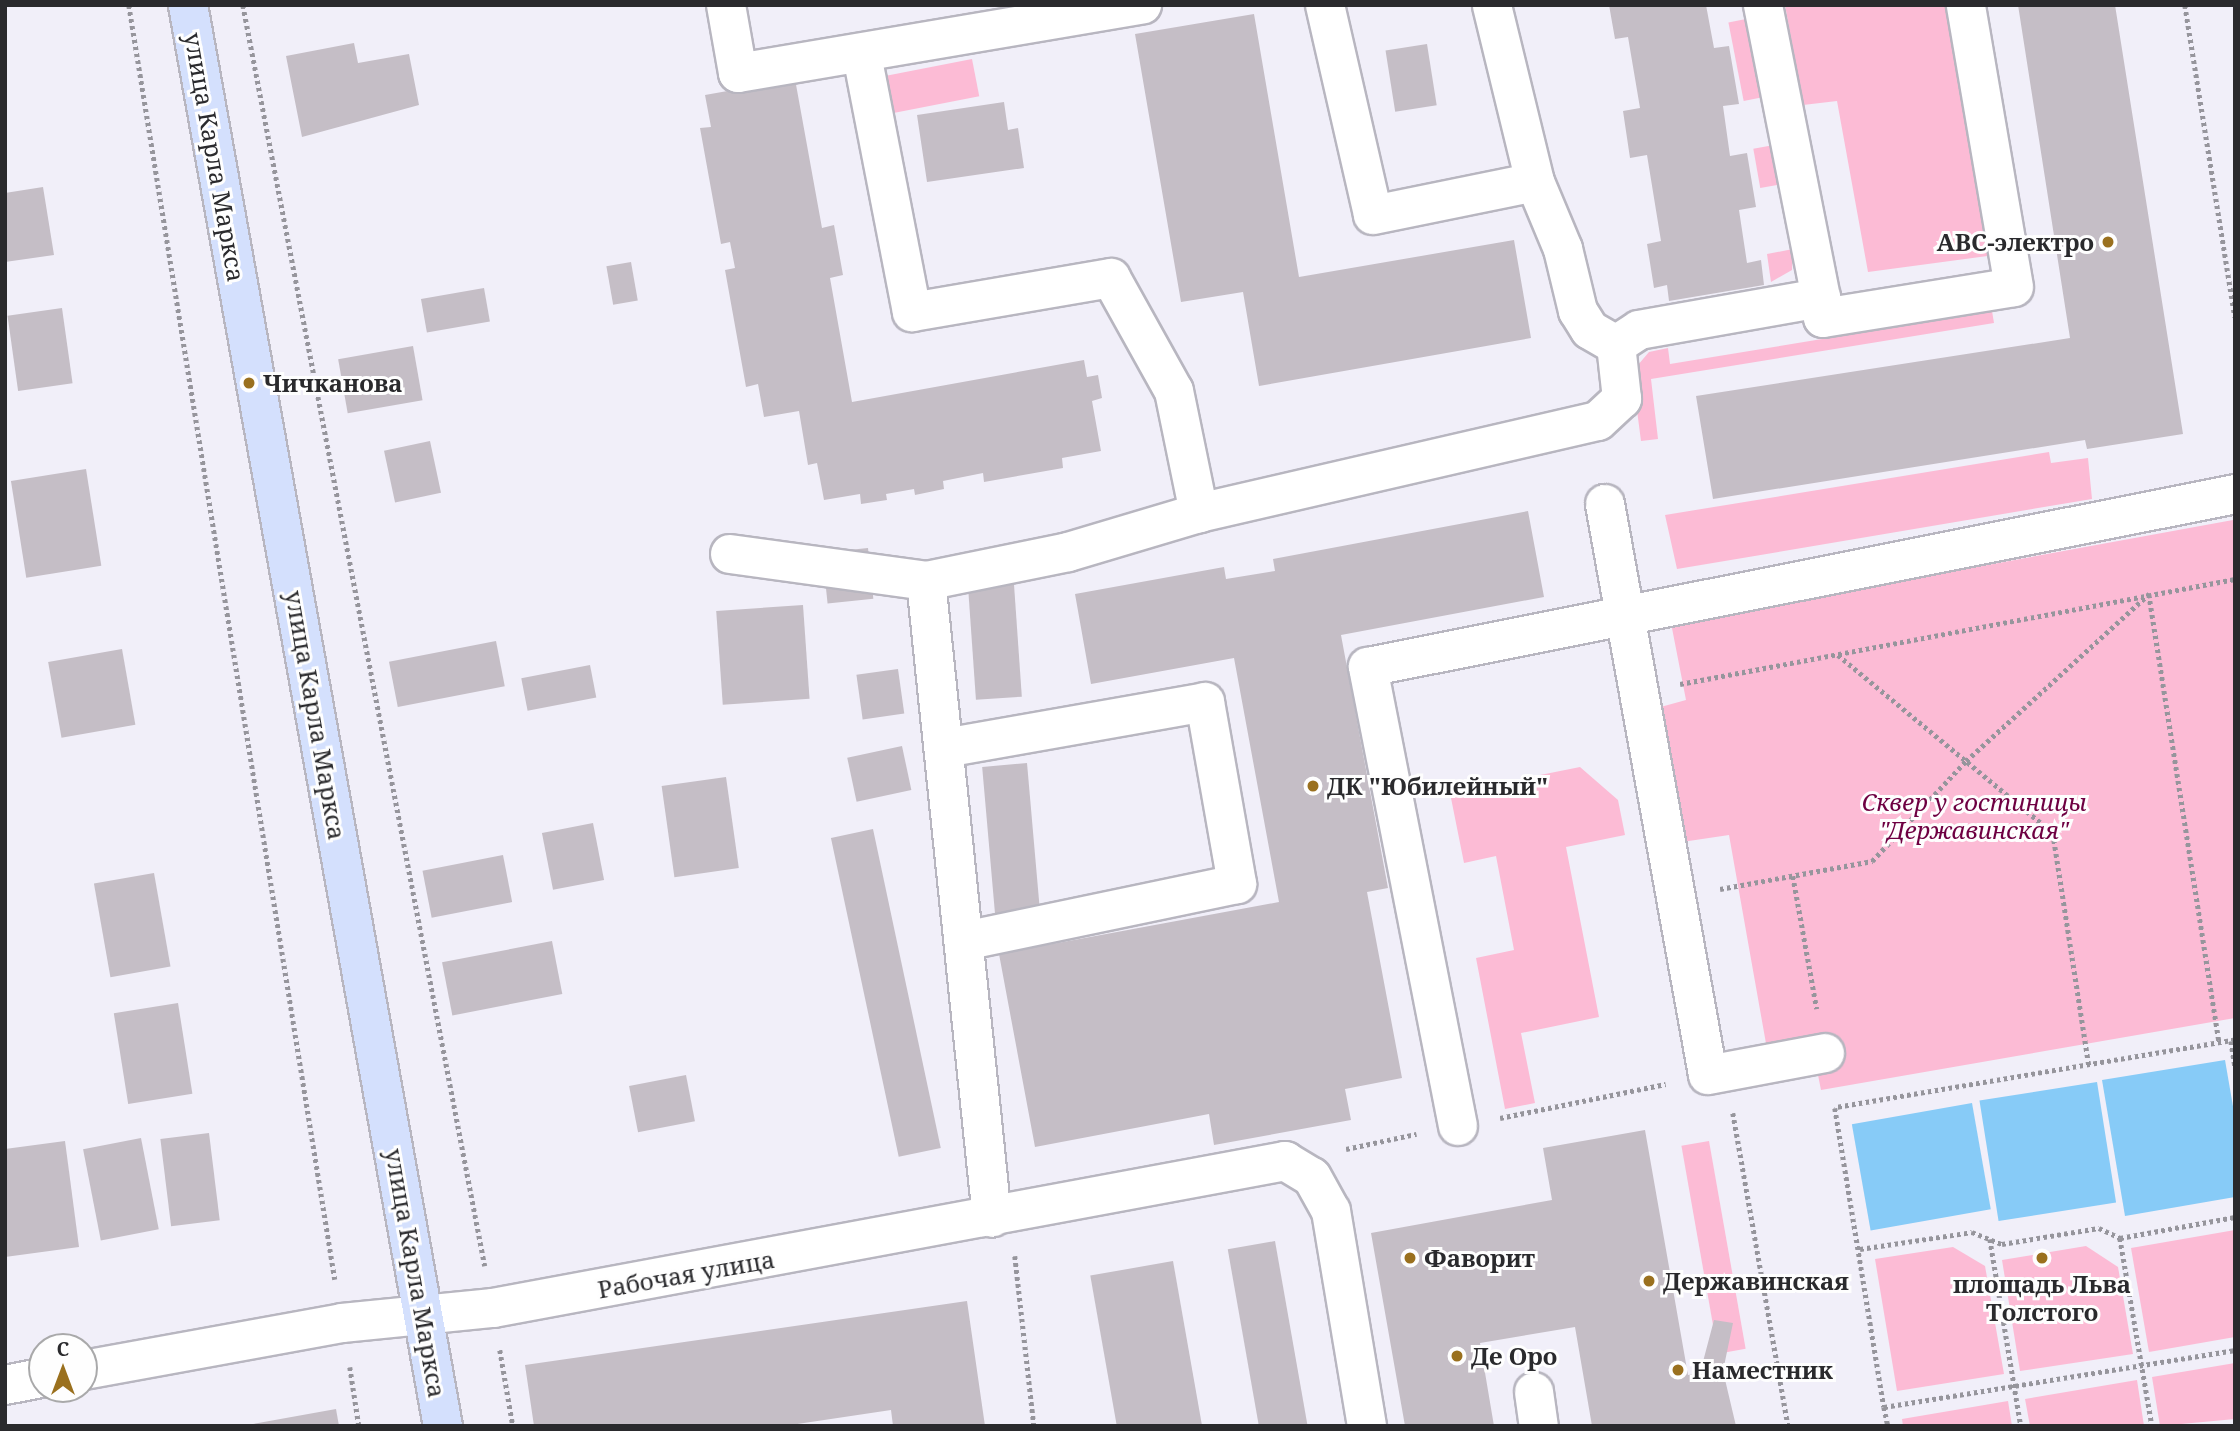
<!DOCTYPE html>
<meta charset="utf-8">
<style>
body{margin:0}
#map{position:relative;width:2240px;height:1431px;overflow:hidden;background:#f1eff9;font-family:"Noto Serif",serif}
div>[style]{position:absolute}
.green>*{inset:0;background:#fcbbd5;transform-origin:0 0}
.water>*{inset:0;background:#87cbf7;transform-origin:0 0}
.building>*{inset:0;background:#c5bec6;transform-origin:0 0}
.path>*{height:4.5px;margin-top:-2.25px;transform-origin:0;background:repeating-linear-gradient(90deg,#96959c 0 3.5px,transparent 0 7px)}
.roads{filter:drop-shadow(2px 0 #b8b6c0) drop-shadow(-2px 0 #b8b6c0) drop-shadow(0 2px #b8b6c0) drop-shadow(0 -2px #b8b6c0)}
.minor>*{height:38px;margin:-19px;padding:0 19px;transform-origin:19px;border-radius:19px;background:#fff}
.major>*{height:38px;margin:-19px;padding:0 19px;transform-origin:19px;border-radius:19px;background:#d4e0fd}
.dots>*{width:19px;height:19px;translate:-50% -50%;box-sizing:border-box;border:4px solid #fefefe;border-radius:50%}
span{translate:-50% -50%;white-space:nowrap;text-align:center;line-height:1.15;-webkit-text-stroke:6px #fefefe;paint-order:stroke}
.street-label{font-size:24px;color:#2a2a2d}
.poi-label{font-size:24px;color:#2a2a2d;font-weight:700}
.right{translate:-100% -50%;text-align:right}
.left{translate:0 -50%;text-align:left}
.park-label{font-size:24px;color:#6e0042;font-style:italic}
.frame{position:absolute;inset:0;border:7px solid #2a2a2d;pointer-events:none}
.north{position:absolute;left:28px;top:1333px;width:70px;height:70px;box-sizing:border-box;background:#fefefe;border:2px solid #a9a9aa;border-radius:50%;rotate:0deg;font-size:19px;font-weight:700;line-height:28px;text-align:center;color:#2a2a2d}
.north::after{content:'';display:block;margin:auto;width:24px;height:32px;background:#9a701e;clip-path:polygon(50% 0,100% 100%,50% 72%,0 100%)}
</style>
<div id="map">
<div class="green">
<div style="clip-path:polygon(1785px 5px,1950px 5px,1995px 255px,1868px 272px,1837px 101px,1803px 105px)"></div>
<div style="left:1751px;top:18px;width:80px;height:23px;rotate:79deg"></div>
<div style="left:972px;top:59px;width:38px;height:116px;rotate:79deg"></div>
<div style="left:1774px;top:145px;width:40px;height:21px;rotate:80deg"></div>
<div style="clip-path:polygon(1793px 249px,1792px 270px,1771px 282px,1767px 254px)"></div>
<div style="clip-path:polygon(1992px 311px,1994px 323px,1651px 379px,1658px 439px,1641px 441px,1632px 372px,1649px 352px,1668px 348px,1670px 364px)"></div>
<div style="clip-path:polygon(2049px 452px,2051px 463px,2088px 458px,2092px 499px,1677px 569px,1665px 515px)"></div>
<div style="clip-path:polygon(2233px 520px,2235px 1018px,1821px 1090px,1818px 1075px,1773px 1083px,1729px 835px,1682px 842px,1657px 708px,1686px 700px,1671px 623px)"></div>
<div style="clip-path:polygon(1580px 767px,1618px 800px,1625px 835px,1566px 847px,1599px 1017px,1521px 1033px,1535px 1103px,1505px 1109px,1476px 958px,1514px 950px,1496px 856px,1464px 863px,1450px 793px)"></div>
<div style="left:1709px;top:1141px;width:211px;height:28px;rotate:80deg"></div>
<div style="clip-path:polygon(2235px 1230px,2235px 1337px,2149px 1352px,2131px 1248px)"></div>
<div style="clip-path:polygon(2086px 1246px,2118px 1267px,2133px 1354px,2020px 1371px,2002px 1260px)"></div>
<div style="clip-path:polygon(1953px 1247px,1985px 1266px,2004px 1374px,1897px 1391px,1875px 1259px)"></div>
<div style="clip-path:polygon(2235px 1363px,2235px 1419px,2160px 1426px,2152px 1377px)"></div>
<div style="clip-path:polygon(2137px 1380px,2144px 1426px,2030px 1426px,2025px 1399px)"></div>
<div style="clip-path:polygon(2008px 1401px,2012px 1426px,1903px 1426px,1902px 1419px)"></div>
</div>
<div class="water">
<div style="clip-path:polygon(2225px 1060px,2235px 1118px,2235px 1197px,2125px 1216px,2102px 1080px)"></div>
<div style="left:2097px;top:1082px;width:122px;height:119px;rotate:81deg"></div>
<div style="left:1972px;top:1103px;width:108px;height:122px;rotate:80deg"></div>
</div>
<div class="building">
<div style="clip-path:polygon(1609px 5px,1706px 5px,1714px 48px,1729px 46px,1739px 104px,1723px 106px,1730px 156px,1747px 153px,1756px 207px,1739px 210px,1747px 263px,1761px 260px,1764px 285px,1669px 301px,1667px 285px,1654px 288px,1647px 244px,1661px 241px,1647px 155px,1630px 158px,1623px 111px,1640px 108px,1628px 37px,1615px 39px)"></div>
<div style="clip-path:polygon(2018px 5px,2115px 5px,2183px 434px,2087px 449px,2085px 440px,1713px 499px,1696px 396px,2070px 338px)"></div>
<div style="clip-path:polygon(1254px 14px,1299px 277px,1514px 240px,1531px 338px,1259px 386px,1243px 292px,1181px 302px,1135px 34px)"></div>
<div style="clip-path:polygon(354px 43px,358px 63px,409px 54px,419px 105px,302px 137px,286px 56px)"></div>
<div style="left:1427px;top:44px;width:62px;height:42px;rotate:81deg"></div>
<div style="clip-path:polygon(795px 79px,822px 228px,834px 225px,843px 275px,830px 278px,852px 402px,1084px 360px,1087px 377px,1098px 375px,1102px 398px,1092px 401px,1101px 451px,1062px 458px,1063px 468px,984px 482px,983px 473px,943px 481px,944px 489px,915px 495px,914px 489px,886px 494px,887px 500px,861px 504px,860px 494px,824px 500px,817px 463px,808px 465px,799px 411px,764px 417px,758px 384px,746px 387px,725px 270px,735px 268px,730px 242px,721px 244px,700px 128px,711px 127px,705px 95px)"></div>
<div style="clip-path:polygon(1004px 102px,1008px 130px,1018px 128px,1024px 168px,927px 182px,917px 115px)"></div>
<div style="clip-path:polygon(43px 187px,54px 255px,5px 262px,5px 193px)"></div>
<div style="left:631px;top:262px;width:39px;height:25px;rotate:80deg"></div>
<div style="left:484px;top:288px;width:34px;height:64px;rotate:80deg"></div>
<div style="left:62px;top:308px;width:76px;height:55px;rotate:82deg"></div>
<div style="left:413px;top:346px;width:55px;height:76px;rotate:80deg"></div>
<div style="left:430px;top:441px;width:53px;height:47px;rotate:78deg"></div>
<div style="left:86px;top:469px;width:98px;height:76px;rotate:81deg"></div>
<div style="clip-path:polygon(1528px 511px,1544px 597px,1341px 635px,1388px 888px,1367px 892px,1402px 1078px,1345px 1089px,1351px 1120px,1214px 1145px,1209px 1114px,1035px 1147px,999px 954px,1279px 902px,1234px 658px,1091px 684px,1075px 594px,1224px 567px,1226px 579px,1275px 571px,1273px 559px)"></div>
<div style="left:868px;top:548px;width:51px;height:46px;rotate:84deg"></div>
<div style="left:1012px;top:556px;width:141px;height:46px;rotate:86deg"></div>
<div style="left:803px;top:605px;width:94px;height:87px;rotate:86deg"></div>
<div style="left:496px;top:641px;width:46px;height:109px;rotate:79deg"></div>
<div style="left:122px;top:649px;width:77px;height:75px;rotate:80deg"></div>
<div style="left:590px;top:665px;width:33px;height:70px;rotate:79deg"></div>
<div style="left:898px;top:669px;width:45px;height:42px;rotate:82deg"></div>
<div style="left:902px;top:746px;width:45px;height:56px;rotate:78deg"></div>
<div style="left:1027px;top:763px;width:148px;height:45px;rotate:85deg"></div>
<div style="left:726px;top:777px;width:92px;height:65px;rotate:82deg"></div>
<div style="left:593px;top:823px;width:58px;height:52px;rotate:79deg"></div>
<div style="left:873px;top:829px;width:326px;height:43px;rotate:78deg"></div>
<div style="left:503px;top:855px;width:48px;height:82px;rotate:79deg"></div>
<div style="left:154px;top:873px;width:95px;height:61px;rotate:80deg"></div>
<div style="left:552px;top:941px;width:54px;height:112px;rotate:79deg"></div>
<div style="left:178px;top:1003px;width:92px;height:65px;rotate:81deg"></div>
<div style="left:686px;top:1075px;width:47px;height:58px;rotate:79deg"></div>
<div style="clip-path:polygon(1645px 1130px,1688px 1375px,1700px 1373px,1714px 1320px,1733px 1323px,1723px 1371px,1736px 1426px,1592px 1426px,1575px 1327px,1480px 1343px,1494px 1426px,1405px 1426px,1371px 1233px,1552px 1200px,1543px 1148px)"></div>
<div style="left:209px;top:1133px;width:88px;height:49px;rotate:83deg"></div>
<div style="left:141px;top:1138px;width:93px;height:59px;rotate:79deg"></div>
<div style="clip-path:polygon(65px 1141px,79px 1247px,5px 1257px,5px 1149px)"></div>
<div style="left:1275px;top:1241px;width:188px;height:48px;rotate:80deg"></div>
<div style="left:1173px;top:1261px;width:168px;height:84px;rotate:80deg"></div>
<div style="clip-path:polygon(967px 1301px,985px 1426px,893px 1426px,891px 1410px,784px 1426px,534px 1426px,525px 1365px)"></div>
<div style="clip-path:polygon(336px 1409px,339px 1426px,254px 1426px,253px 1424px)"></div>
</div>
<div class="path">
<div style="left:129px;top:5px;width:1291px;rotate:80.82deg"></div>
<div style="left:243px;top:5px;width:1284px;rotate:79.14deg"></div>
<div style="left:2185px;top:5px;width:316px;rotate:80.9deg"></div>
<div style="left:1838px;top:655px;width:279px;rotate:39.6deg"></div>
<div style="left:2053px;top:833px;width:236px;rotate:81.2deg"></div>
<div style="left:1680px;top:684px;width:565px;rotate:-10.71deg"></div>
<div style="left:1793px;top:876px;width:135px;rotate:79.8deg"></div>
<div style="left:1720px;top:889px;width:155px;rotate:-10.4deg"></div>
<div style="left:1872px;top:861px;width:137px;rotate:-46.8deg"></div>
<div style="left:1966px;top:761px;width:248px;rotate:-42.4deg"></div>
<div style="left:2149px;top:594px;width:454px;rotate:81.1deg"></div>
<div style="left:2235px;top:1040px;width:406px;rotate:170.4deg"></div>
<div style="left:1835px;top:1108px;width:303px;rotate:80.7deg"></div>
<div style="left:1884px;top:1407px;width:356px;rotate:-9.2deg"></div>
<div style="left:2231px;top:1041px;width:25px;rotate:81deg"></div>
<div style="left:1733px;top:1113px;width:318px;rotate:80deg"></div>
<div style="left:1500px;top:1118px;width:169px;rotate:-11.6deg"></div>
<div style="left:1346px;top:1149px;width:72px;rotate:-12.1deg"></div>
<div style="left:2120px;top:1238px;width:191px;rotate:80.3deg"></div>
<div style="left:1990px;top:1239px;width:190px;rotate:80.6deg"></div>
<div style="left:1860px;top:1249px;width:113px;rotate:-8.6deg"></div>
<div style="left:1972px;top:1232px;width:32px;rotate:22deg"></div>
<div style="left:2002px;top:1244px;width:98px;rotate:-9.4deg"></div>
<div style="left:2099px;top:1228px;width:23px;rotate:25deg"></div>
<div style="left:2120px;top:1238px;width:117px;rotate:-10.3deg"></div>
<div style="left:1015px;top:1256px;width:171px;rotate:83.6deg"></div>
<div style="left:500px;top:1350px;width:77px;rotate:80.3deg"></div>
<div style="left:350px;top:1367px;width:60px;rotate:81.3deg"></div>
<div style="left:1884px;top:1407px;width:19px;rotate:78deg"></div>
</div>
<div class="roads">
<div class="minor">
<div style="left:726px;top:5px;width:69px;rotate:80deg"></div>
<div style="left:738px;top:73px;width:410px;rotate:-9.6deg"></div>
<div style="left:1325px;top:5px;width:215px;rotate:77.1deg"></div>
<div style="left:1373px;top:215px;width:165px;rotate:-11.5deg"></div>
<div style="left:1535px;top:182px;width:182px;rotate:-103.7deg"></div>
<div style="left:862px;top:55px;width:262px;rotate:79deg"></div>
<div style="left:912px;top:312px;width:202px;rotate:-9.7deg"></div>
<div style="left:1111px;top:278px;width:129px;rotate:60.9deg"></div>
<div style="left:1174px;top:391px;width:125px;rotate:78.4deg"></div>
<div style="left:1535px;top:182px;width:73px;rotate:67.3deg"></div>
<div style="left:1563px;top:249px;width:64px;rotate:76.4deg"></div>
<div style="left:1578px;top:311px;width:22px;rotate:58deg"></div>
<div style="left:1590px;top:330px;width:30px;rotate:30deg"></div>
<div style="left:1821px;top:298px;width:20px;rotate:84deg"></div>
<div style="left:1823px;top:318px;width:193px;rotate:-9.2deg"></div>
<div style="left:2014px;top:287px;width:286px;rotate:-99.7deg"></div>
<div style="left:1605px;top:504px;width:580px;rotate:79.77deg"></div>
<div style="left:1708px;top:1075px;width:119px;rotate:-10.6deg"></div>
<div style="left:730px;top:554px;width:198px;rotate:7.8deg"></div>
<div style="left:926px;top:581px;width:145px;rotate:-11.5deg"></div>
<div style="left:1068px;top:552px;width:137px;rotate:-16.6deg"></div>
<div style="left:1199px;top:513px;width:409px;rotate:-13deg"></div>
<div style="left:1598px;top:421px;width:33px;rotate:-43deg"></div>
<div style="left:1622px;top:399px;width:54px;rotate:-96.3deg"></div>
<div style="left:1616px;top:345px;width:27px;rotate:-33deg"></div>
<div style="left:1639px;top:330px;width:185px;rotate:-10deg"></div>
<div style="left:1821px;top:298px;width:299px;rotate:-101.2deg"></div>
<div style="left:926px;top:581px;width:640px;rotate:84.08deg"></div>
<div style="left:945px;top:748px;width:264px;rotate:-10deg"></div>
<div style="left:1205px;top:702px;width:185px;rotate:80deg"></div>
<div style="left:1237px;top:884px;width:278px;rotate:168.2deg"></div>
<div style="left:1458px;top:1126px;width:468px;rotate:-101.1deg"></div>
<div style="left:1368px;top:667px;width:884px;rotate:-11.28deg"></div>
<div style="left:84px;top:1370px;width:262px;rotate:-10.3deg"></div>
<div style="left:342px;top:1323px;width:152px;rotate:-5.7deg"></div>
<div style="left:493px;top:1308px;width:806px;rotate:-10.51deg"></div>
<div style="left:1285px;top:1161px;width:31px;rotate:31deg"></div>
<div style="left:1312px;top:1177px;width:39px;rotate:61deg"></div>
<div style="left:1331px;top:1211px;width:218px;rotate:80.5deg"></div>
<div style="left:5px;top:1385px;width:38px;rotate:-11deg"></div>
<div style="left:1534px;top:1392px;width:34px;rotate:82deg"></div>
</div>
<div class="major">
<div style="left:188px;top:5px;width:1444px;rotate:79.83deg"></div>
</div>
</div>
<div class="dots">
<div style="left:2108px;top:242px;background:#9a701e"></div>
<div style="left:249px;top:383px;background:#9a701e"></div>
<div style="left:1313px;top:786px;background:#9a701e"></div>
<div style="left:1410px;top:1258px;background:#9a701e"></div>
<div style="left:2042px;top:1258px;background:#9a701e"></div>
<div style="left:1649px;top:1281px;background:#9a701e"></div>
<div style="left:1457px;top:1356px;background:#9a701e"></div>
<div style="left:1678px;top:1370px;background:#9a701e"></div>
</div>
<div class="street-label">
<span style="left:215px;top:157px;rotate:80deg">улица Карла Маркса</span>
<span style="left:316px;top:715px;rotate:80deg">улица Карла Маркса</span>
<span style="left:416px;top:1273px;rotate:80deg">улица Карла Маркса</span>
<span style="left:686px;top:1274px;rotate:-10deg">Рабочая улица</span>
</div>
<div class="poi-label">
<span class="right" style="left:2094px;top:242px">АВС-электро</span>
<span class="left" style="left:263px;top:383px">Чичканова</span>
<span class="left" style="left:1327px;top:786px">ДК "Юбилейный"</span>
<span class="left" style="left:1424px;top:1258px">Фаворит</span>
<span class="left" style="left:1663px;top:1281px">Державинская</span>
<span style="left:2042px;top:1298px">площадь Льва<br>Толстого</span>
<span class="left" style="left:1471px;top:1356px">Де Оро</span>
<span class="left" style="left:1692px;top:1370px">Наместник</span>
</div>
<div class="park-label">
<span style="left:1974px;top:816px">Сквер у гостиницы<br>"Державинская"</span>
</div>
<div class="frame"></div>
<div class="north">С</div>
</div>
